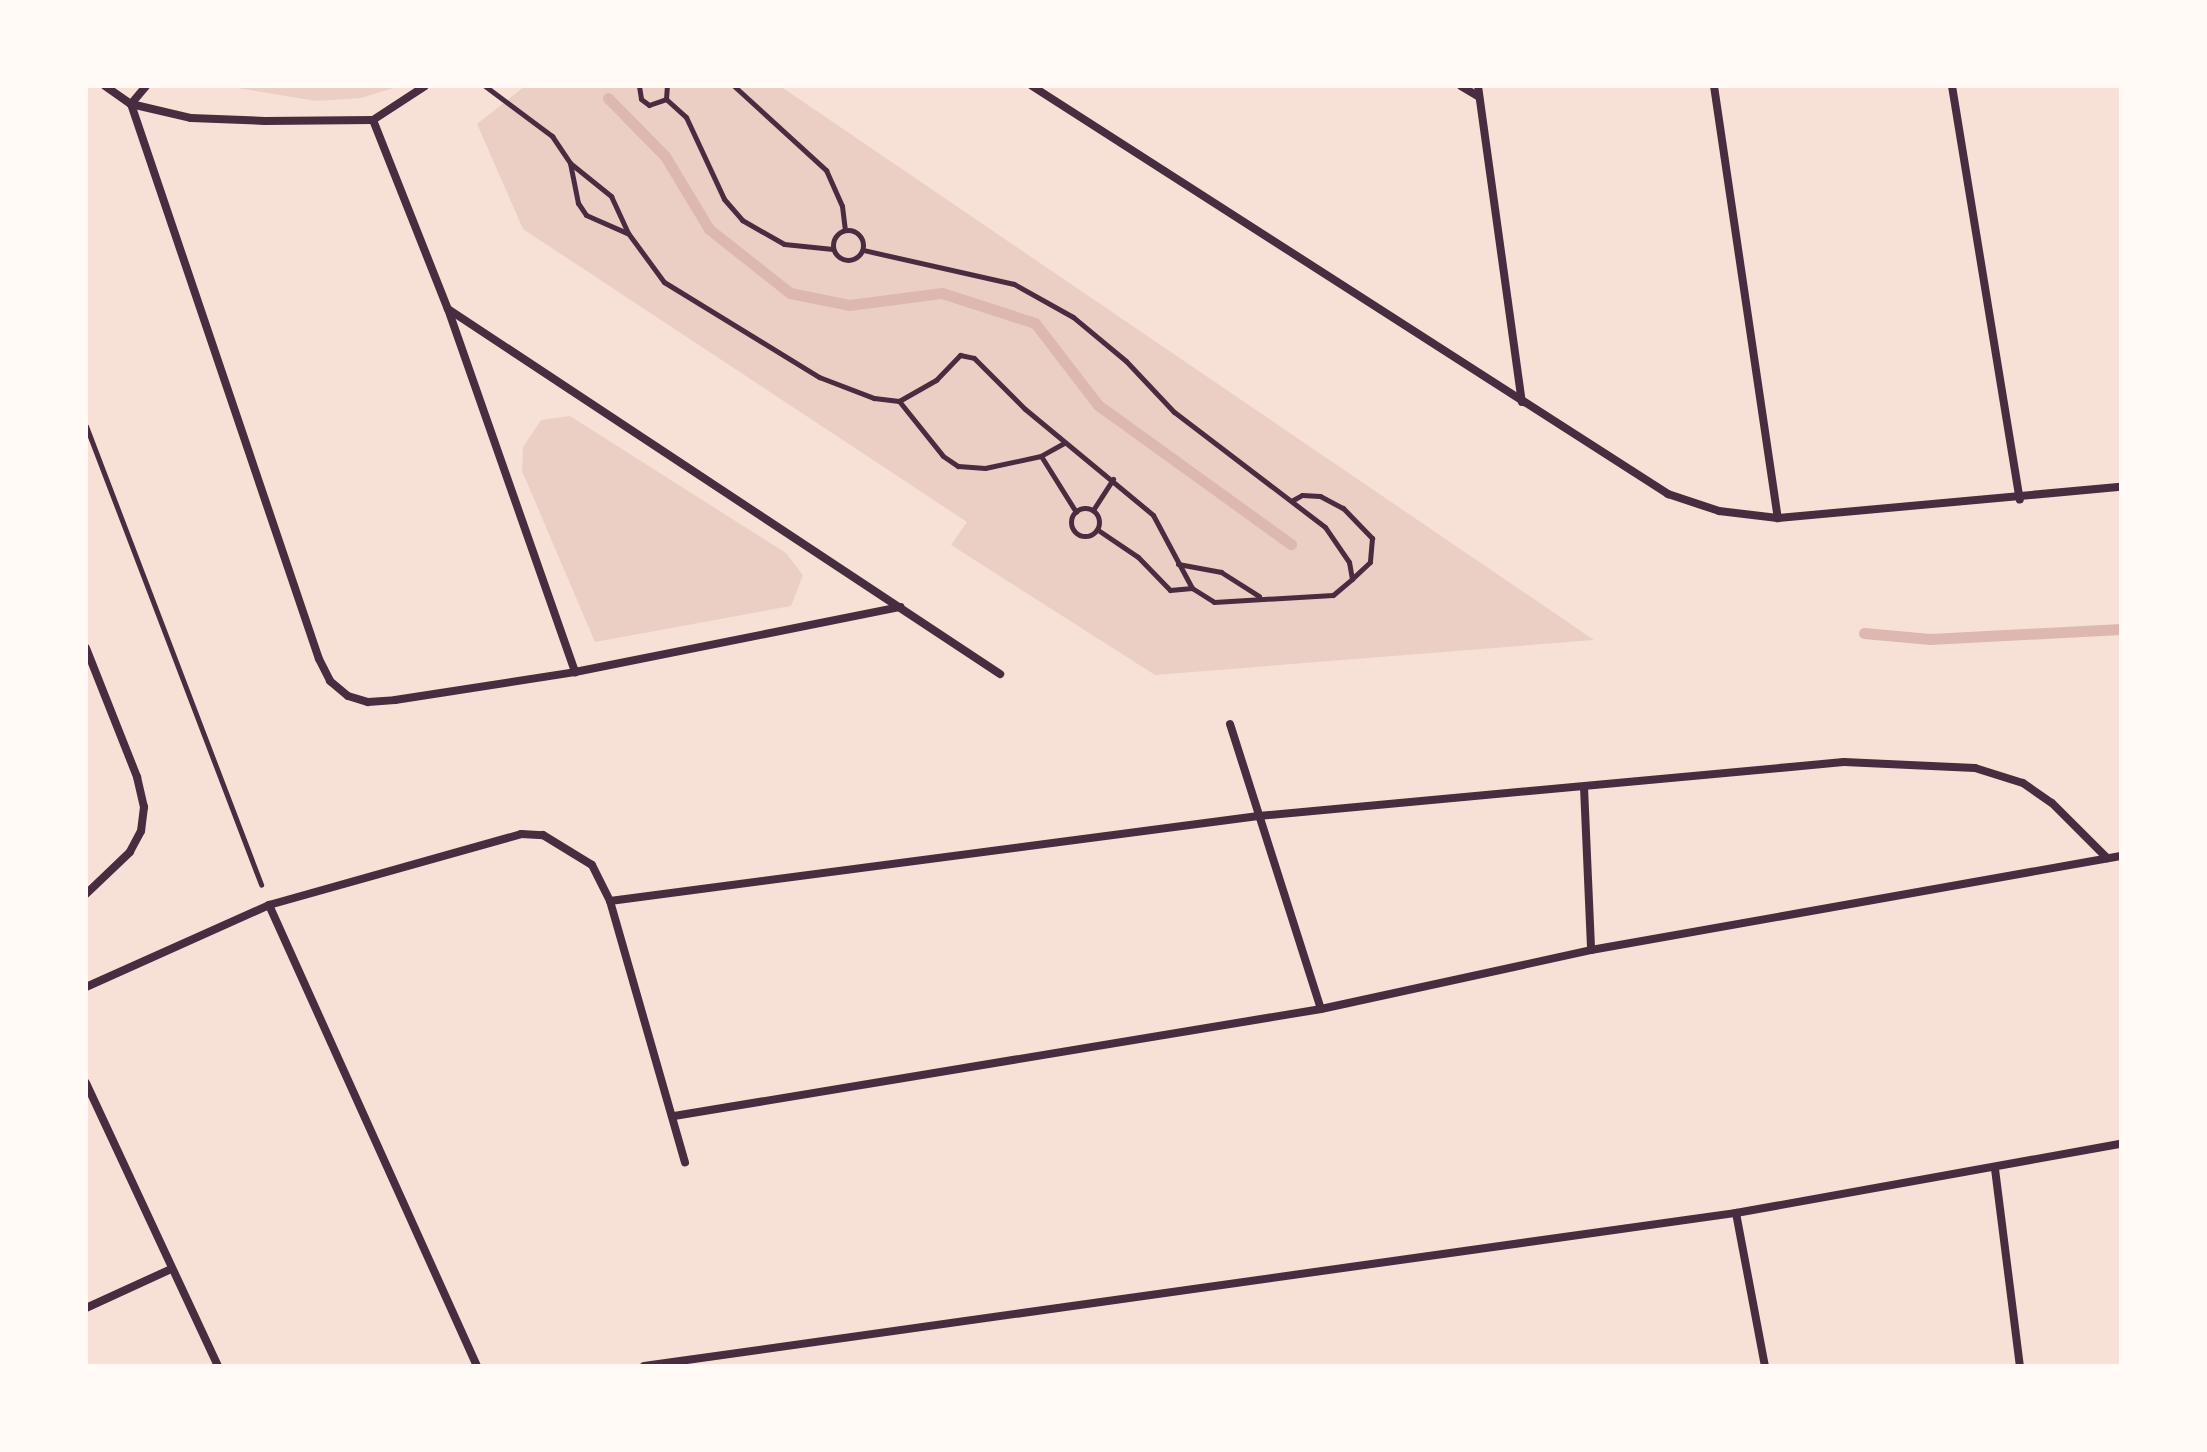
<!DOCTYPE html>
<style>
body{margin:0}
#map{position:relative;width:2207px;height:1452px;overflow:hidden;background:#f7e1d7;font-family:"IBM Plex Sans",sans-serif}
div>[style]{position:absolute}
.green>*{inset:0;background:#ebcfc5}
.stream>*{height:11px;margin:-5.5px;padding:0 5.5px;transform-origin:5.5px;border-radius:5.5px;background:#dcb8b0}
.path>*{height:5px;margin:-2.5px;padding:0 2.5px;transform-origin:2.5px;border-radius:2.5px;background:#4a2c40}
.path>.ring{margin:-2.5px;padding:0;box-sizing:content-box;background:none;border:5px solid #4a2c40;border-radius:50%}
.minor>*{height:8px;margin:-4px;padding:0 4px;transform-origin:4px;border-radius:4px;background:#4a2c40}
span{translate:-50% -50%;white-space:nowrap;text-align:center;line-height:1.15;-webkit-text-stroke:6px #fffaf5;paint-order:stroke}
.frame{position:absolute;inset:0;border:88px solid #fffaf5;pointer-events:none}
</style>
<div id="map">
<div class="green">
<div style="clip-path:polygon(226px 86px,400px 86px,361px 98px,316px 101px)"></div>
<div style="clip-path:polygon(525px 86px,780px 86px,1594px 640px,1155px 675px,951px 545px,967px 522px,523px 229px,477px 124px)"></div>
<div style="clip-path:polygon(570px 416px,786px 553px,803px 575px,791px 606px,595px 642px,522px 471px,523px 447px,541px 420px)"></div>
</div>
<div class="stream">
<div style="left:608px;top:98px;width:81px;rotate:45.5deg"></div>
<div style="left:665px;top:156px;width:85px;rotate:58.9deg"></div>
<div style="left:709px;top:229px;width:103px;rotate:38.3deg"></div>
<div style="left:790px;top:293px;width:60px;rotate:11.5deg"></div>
<div style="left:849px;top:305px;width:94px;rotate:-7.4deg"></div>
<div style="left:942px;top:293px;width:98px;rotate:17.9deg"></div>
<div style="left:1035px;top:323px;width:103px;rotate:52.5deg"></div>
<div style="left:1098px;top:405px;width:238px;rotate:35.8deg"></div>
<div style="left:1864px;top:633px;width:66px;rotate:5.2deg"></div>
<div style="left:1930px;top:639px;width:191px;rotate:-3deg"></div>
</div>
<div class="path">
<div style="left:485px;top:86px;width:84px;rotate:36.7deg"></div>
<div style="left:552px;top:136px;width:32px;rotate:56deg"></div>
<div style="left:570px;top:163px;width:53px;rotate:38.8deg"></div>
<div style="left:611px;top:196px;width:41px;rotate:65.3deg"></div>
<div style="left:628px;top:233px;width:61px;rotate:53.7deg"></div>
<div style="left:664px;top:282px;width:182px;rotate:31.5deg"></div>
<div style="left:819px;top:377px;width:59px;rotate:20.9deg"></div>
<div style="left:874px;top:398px;width:25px;rotate:7deg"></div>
<div style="left:899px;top:401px;width:43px;rotate:-29.6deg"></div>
<div style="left:936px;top:380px;width:35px;rotate:-46deg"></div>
<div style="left:960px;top:355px;width:14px;rotate:12deg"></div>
<div style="left:974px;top:358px;width:72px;rotate:45deg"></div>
<div style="left:1025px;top:409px;width:166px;rotate:39.6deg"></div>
<div style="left:1153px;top:515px;width:83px;rotate:61.9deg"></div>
<div style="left:1192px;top:588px;width:26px;rotate:32deg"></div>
<div style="left:1214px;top:602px;width:119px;rotate:-3.4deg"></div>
<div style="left:1333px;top:595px;width:25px;rotate:-40deg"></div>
<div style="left:1352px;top:579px;width:17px;rotate:-100deg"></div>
<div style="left:1349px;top:562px;width:42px;rotate:-124.4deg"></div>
<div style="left:1325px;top:527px;width:190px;rotate:-142.7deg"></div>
<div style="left:1174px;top:412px;width:70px;rotate:-133.3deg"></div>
<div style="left:1126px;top:361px;width:69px;rotate:-140.3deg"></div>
<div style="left:1073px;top:317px;width:68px;rotate:-150.8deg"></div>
<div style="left:1014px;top:284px;width:155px;rotate:-167.3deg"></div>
<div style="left:639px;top:86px;width:13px;rotate:81deg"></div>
<div style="left:641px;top:99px;width:10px;rotate:37deg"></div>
<div style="left:649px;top:105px;width:18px;rotate:-19deg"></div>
<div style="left:666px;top:99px;width:13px;rotate:-86deg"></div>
<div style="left:734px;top:86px;width:125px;rotate:42.4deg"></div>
<div style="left:826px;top:170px;width:39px;rotate:66deg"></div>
<div style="left:842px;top:206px;width:24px;rotate:83deg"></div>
<div style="left:666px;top:99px;width:27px;rotate:42deg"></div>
<div style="left:686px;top:117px;width:90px;rotate:65.1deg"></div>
<div style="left:724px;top:199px;width:28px;rotate:49deg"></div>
<div style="left:742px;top:220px;width:48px;rotate:29.7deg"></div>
<div style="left:784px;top:244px;width:49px;rotate:5.8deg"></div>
<div style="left:570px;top:163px;width:41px;rotate:78.7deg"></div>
<div style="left:578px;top:203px;width:14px;rotate:56deg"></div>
<div style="left:586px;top:215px;width:45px;rotate:23.7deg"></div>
<div class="ring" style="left:833px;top:230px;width:25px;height:25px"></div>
<div style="left:899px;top:401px;width:70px;rotate:51.3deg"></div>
<div style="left:943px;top:456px;width:18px;rotate:34deg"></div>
<div style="left:958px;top:466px;width:27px;rotate:4deg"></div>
<div style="left:985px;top:468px;width:57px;rotate:-12.1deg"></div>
<div style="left:86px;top:426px;width:491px;rotate:69.1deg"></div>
<div style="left:1064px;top:443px;width:26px;rotate:151deg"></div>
<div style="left:1041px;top:456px;width:66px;rotate:58deg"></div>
<div style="left:1293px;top:500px;width:10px;rotate:-29deg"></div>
<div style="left:1302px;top:495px;width:18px;rotate:3deg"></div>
<div style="left:1320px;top:496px;width:26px;rotate:28deg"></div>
<div style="left:1343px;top:508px;width:42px;rotate:46deg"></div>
<div style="left:1372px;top:538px;width:24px;rotate:95deg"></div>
<div style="left:1370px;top:562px;width:25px;rotate:137deg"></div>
<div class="ring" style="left:1071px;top:508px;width:23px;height:23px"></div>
<div style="left:1093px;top:510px;width:37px;rotate:-57deg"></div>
<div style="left:1098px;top:530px;width:48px;rotate:34deg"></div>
<div style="left:1138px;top:557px;width:46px;rotate:45.9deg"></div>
<div style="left:1170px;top:590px;width:22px;rotate:-5deg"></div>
<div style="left:1178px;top:564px;width:44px;rotate:10.5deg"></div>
<div style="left:1221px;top:572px;width:45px;rotate:32.3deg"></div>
</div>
<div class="minor">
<div style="left:105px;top:86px;width:32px;rotate:35deg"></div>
<div style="left:131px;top:104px;width:62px;rotate:13.1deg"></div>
<div style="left:191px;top:118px;width:74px;rotate:2.3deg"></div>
<div style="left:265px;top:121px;width:108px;rotate:-0.5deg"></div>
<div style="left:373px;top:120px;width:62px;rotate:-33.2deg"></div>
<div style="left:1032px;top:86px;width:756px;rotate:32.68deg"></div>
<div style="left:1668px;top:494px;width:54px;rotate:18.4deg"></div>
<div style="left:1719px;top:511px;width:59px;rotate:6.8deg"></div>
<div style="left:1778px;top:518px;width:344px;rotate:-5.2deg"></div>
<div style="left:1461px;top:86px;width:21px;rotate:31deg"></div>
<div style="left:1478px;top:86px;width:319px;rotate:82.1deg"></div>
<div style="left:1714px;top:86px;width:437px;rotate:81.6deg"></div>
<div style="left:1952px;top:86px;width:419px;rotate:80.7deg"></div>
<div style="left:131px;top:104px;width:586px;rotate:71.29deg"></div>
<div style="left:319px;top:659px;width:25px;rotate:63deg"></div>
<div style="left:330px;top:681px;width:23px;rotate:40deg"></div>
<div style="left:348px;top:696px;width:21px;rotate:17deg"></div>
<div style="left:368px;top:702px;width:27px;rotate:-4deg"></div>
<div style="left:395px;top:700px;width:182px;rotate:-8.8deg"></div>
<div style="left:575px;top:672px;width:332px;rotate:-11.3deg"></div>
<div style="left:131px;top:104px;width:23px;rotate:-50deg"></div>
<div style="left:373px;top:120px;width:203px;rotate:68.4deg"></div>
<div style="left:448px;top:309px;width:385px;rotate:70.7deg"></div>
<div style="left:448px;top:309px;width:662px;rotate:33.47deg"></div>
<div style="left:86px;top:648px;width:139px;rotate:68.4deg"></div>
<div style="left:137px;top:777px;width:31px;rotate:77deg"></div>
<div style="left:144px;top:807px;width:24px;rotate:97deg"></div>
<div style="left:141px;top:831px;width:24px;rotate:118deg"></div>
<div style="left:130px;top:852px;width:61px;rotate:136.3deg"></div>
<div style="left:1230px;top:724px;width:299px;rotate:72.3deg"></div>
<div style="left:1584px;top:787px;width:163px;rotate:87.5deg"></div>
<div style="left:610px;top:901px;width:654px;rotate:-7.47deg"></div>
<div style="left:1258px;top:816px;width:588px;rotate:-5.26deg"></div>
<div style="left:1844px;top:762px;width:131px;rotate:2.6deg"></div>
<div style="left:1975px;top:768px;width:50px;rotate:17.4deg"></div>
<div style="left:2023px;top:783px;width:35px;rotate:35deg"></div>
<div style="left:2052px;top:803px;width:78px;rotate:45deg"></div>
<div style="left:269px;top:905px;width:506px;rotate:65.72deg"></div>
<div style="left:86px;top:987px;width:201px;rotate:-24.1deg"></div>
<div style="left:269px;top:905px;width:262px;rotate:-15.7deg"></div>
<div style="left:521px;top:834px;width:22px;rotate:3deg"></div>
<div style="left:543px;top:835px;width:57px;rotate:31.5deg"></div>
<div style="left:592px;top:865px;width:40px;rotate:63.4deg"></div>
<div style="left:610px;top:901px;width:272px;rotate:74deg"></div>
<div style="left:86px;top:1083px;width:312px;rotate:65deg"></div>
<div style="left:674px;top:1116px;width:656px;rotate:-9.39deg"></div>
<div style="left:1321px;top:1009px;width:276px;rotate:-12.3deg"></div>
<div style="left:1591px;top:950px;width:538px;rotate:-10.06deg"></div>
<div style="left:1995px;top:1169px;width:199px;rotate:82.8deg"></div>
<div style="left:1736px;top:1213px;width:156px;rotate:79.3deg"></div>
<div style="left:86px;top:1308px;width:94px;rotate:-24.6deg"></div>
<div style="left:644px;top:1366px;width:1103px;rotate:-7.98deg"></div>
<div style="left:1736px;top:1213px;width:391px;rotate:-10.2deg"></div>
</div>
<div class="frame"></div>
</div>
